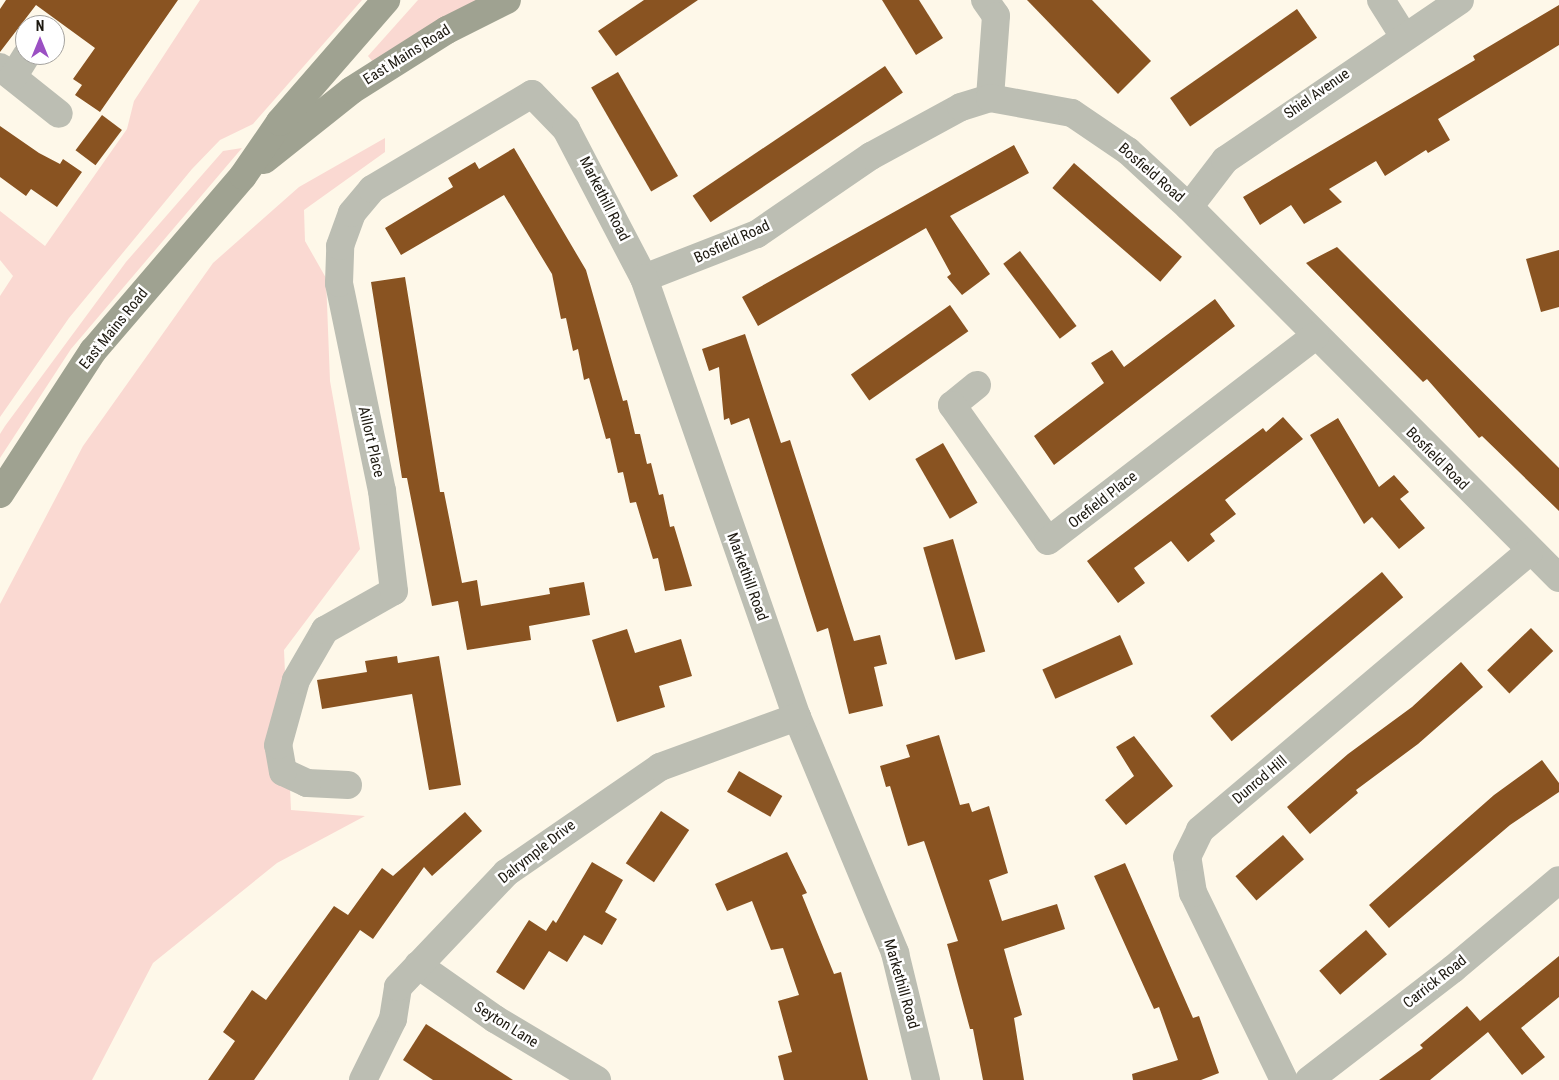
<!DOCTYPE html>
<style>
body{margin:0}
#map{position:relative;width:1559px;height:1080px;overflow:hidden;background:#fef8e9;font-family:"Roboto Condensed",sans-serif}
div>[style]{position:absolute}
.green>*{inset:0;background:#fad9d2}
.building>*{inset:0;background:#895321;transform-origin:0 0}
.minor>*{height:28px;margin:-14px;padding:0 14px;transform-origin:14px;border-radius:14px;background:#bcbeb3}
.secondary>*{height:28px;margin:-14px;padding:0 14px;transform-origin:14px;border-radius:14px;background:#9fa291}
span{translate:-50% -50%;white-space:nowrap;text-align:center;line-height:1.15;-webkit-text-stroke:5px #fff;paint-order:stroke}
.street-label{font-size:15px;color:#1d1910}
.north{position:absolute;left:15px;top:15px;width:50px;height:50px;box-sizing:border-box;background:#fff;border:1px solid #a5a39f;border-radius:50%;rotate:0deg;font-size:14px;font-weight:700;line-height:20px;text-align:center;color:#1d1910}
.north::after{content:'';display:block;margin:auto;width:18px;height:22px;background:#9b50c3;clip-path:polygon(50% 0,100% 100%,50% 72%,0 100%)}
</style>
<div id="map">
<div class="green">
<div style="clip-path:polygon(200px 0,362px 0,253px 124px,220px 140px,192px 169px,69px 318px,0 417px,0 296px,13px 276px,0 260px,0 211px,45px 246px,127px 129px,134px 101px)"></div>
<div style="clip-path:polygon(418px 0,483px 0,373px 62px,368px 56px)"></div>
<div style="clip-path:polygon(385px 138px,385px 152px,304px 210px,305px 241px,326px 278px,330px 381px,360px 549px,284px 650px,291px 810px,365px 816px,277px 863px,153px 963px,92px 1080px,0 1080px,0 604px,83px 446px,213px 263px,299px 187px)"></div>
<div style="clip-path:polygon(242px 148px,71px 349px,0 458px,0 434px,5px 426px,126px 262px,223px 151px)"></div>
</div>
<div class="building">
<div style="clip-path:polygon(6px 0,178px 0,100px 112px,75px 95px,82px 85px,73px 79px,95px 48px,36px 5px,0 52px,0 9px)"></div>
<div style="clip-path:polygon(644px 0,698px 0,616px 56px,598px 31px)"></div>
<div style="clip-path:polygon(882px 0,919px 0,943px 38px,916px 55px)"></div>
<div style="clip-path:polygon(1027px 0,1092px 0,1151px 61px,1118px 94px)"></div>
<div style="clip-path:polygon(1559px 5px,1559px 45px,1438px 119px,1450px 140px,1428px 153px,1426px 150px,1385px 176px,1376px 161px,1329px 189px,1342px 202px,1304px 224px,1291px 205px,1260px 225px,1243px 197px,1475px 60px,1473px 56px)"></div>
<div style="left:1297px;top:9px;width:35px;height:155px;rotate:55deg"></div>
<div style="left:885px;top:66px;width:32px;height:232px;rotate:56deg"></div>
<div style="left:618px;top:72px;width:120px;height:31px;rotate:60deg"></div>
<div style="left:102px;top:115px;width:25px;height:44px;rotate:37deg"></div>
<div style="clip-path:polygon(0 126px,39px 153px,60px 164px,63px 159px,82px 172px,57px 207px,31px 189px,26px 196px,0 177px)"></div>
<div style="clip-path:polygon(1014px 145px,1029px 173px,950px 216px,990px 274px,962px 295px,947px 277px,951px 274px,926px 228px,758px 326px,742px 297px)"></div>
<div style="clip-path:polygon(514px 148px,586px 270px,623px 401px,627px 400px,635px 434px,640px 434px,647px 464px,651px 463px,659px 495px,663px 494px,670px 527px,674px 526px,692px 586px,665px 591px,658px 558px,653px 559px,636px 502px,630px 503px,623px 472px,618px 473px,610px 438px,606px 439px,589px 378px,584px 380px,578px 349px,573px 351px,566px 318px,561px 319px,552px 274px,504px 195px,401px 255px,385px 228px,453px 187px,448px 178px,475px 162px,479px 169px)"></div>
<div style="left:1074px;top:163px;width:143px;height:33px;rotate:41deg"></div>
<div style="clip-path:polygon(1337px 247px,1559px 468px,1559px 511px,1482px 436px,1479px 438px,1427px 379px,1423px 382px,1306px 263px)"></div>
<div style="clip-path:polygon(1559px 250px,1559px 307px,1541px 312px,1526px 259px)"></div>
<div style="left:1020px;top:251px;width:94px;height:21px;rotate:53deg"></div>
<div style="clip-path:polygon(405px 277px,440px 492px,444px 492px,462px 583px,477px 580px,481px 606px,550px 594px,549px 588px,584px 582px,590px 615px,529px 626px,531px 640px,467px 650px,458px 601px,432px 606px,407px 478px,402px 478px,371px 282px)"></div>
<div style="clip-path:polygon(1215px 299px,1235px 326px,1054px 465px,1034px 436px,1104px 383px,1091px 363px,1112px 350px,1124px 367px)"></div>
<div style="left:950px;top:305px;width:32px;height:121px;rotate:55deg"></div>
<div style="clip-path:polygon(745px 334px,781px 443px,790px 440px,854px 641px,880px 635px,887px 664px,874px 667px,883px 706px,849px 714px,828px 628px,817px 632px,749px 418px,731px 425px,729px 418px,724px 420px,719px 367px,709px 371px,702px 349px)"></div>
<div style="clip-path:polygon(1283px 417px,1303px 439px,1225px 500px,1236px 514px,1210px 534px,1215px 541px,1188px 562px,1171px 541px,1134px 568px,1145px 583px,1118px 603px,1087px 561px,1263px 428px,1266px 432px)"></div>
<div style="clip-path:polygon(1338px 418px,1379px 487px,1394px 475px,1409px 492px,1400px 499px,1425px 528px,1399px 549px,1372px 517px,1364px 524px,1310px 435px)"></div>
<div style="left:943px;top:443px;width:69px;height:32px;rotate:60deg"></div>
<div style="left:953px;top:539px;width:117px;height:31px;rotate:74deg"></div>
<div style="left:1382px;top:572px;width:33px;height:224px;rotate:50deg"></div>
<div style="left:1531px;top:628px;width:32px;height:61px;rotate:46deg"></div>
<div style="clip-path:polygon(627px 629px,635px 653px,681px 639px,692px 676px,659px 686px,665px 707px,617px 722px,592px 640px)"></div>
<div style="left:1120px;top:635px;width:32px;height:85px;rotate:66deg"></div>
<div style="clip-path:polygon(397px 656px,398px 663px,439px 656px,461px 785px,429px 790px,412px 694px,322px 709px,317px 680px,367px 672px,365px 661px)"></div>
<div style="clip-path:polygon(1461px 662px,1483px 687px,1418px 744px,1356px 790px,1358px 793px,1310px 834px,1287px 807px,1348px 754px,1412px 707px)"></div>
<div style="clip-path:polygon(939px 735px,960px 805px,969px 803px,972px 812px,989px 806px,1008px 873px,989px 880px,1002px 921px,1057px 904px,1065px 929px,1004px 949px,1022px 1015px,1014px 1018px,1024px 1080px,983px 1080px,973px 1029px,970px 1029px,947px 944px,958px 941px,924px 841px,908px 846px,890px 786px,886px 787px,880px 766px,910px 757px,906px 745px)"></div>
<div style="clip-path:polygon(1134px 736px,1173px 786px,1126px 825px,1105px 800px,1134px 776px,1116px 747px)"></div>
<div style="clip-path:polygon(1542px 760px,1559px 783px,1559px 792px,1510px 825px,1389px 928px,1369px 905px,1494px 795px)"></div>
<div style="left:739px;top:771px;width:50px;height:24px;rotate:30deg"></div>
<div style="left:661px;top:811px;width:34px;height:63px;rotate:34deg"></div>
<div style="clip-path:polygon(465px 812px,482px 831px,432px 876px,424px 867px,373px 939px,360px 930px,254px 1080px,208px 1080px,235px 1041px,223px 1032px,252px 990px,266px 1000px,334px 906px,348px 915px,382px 868px,393px 876px)"></div>
<div style="left:1283px;top:835px;width:32px;height:63px;rotate:49deg"></div>
<div style="clip-path:polygon(787px 852px,807px 893px,802px 895px,834px 974px,841px 972px,868px 1080px,784px 1080px,778px 1056px,792px 1052px,778px 1001px,799px 995px,783px 948px,771px 950px,752px 901px,727px 911px,715px 884px)"></div>
<div style="clip-path:polygon(592px 862px,623px 880px,605px 912px,617px 919px,602px 945px,584px 935px,567px 962px,549px 951px,524px 990px,496px 972px,529px 920px,546px 931px,553px 920px,556px 923px)"></div>
<div style="clip-path:polygon(1125px 863px,1193px 1018px,1199px 1016px,1219px 1073px,1201px 1080px,1133px 1080px,1132px 1074px,1178px 1060px,1159px 1007px,1154px 1009px,1094px 876px)"></div>
<div style="left:1366px;top:930px;width:32px;height:62px;rotate:49deg"></div>
<div style="clip-path:polygon(1559px 956px,1559px 997px,1521px 1028px,1545px 1057px,1522px 1075px,1488px 1032px,1430px 1080px,1379px 1080px,1423px 1048px,1420px 1045px,1467px 1006px,1480px 1021px)"></div>
<div style="clip-path:polygon(426px 1024px,513px 1080px,433px 1080px,403px 1060px)"></div>
</div>
<div class="minor">
<div style="left:985px;top:0;width:19px;rotate:55deg"></div>
<div style="left:996px;top:16px;width:82px;rotate:94.2deg"></div>
<div style="left:1381px;top:0;width:41px;rotate:57.8deg"></div>
<div style="left:0;top:67px;width:75px;rotate:38.5deg"></div>
<div style="left:13px;top:77px;width:26px;rotate:-58deg"></div>
<div style="left:1189px;top:207px;width:59px;rotate:-52.5deg"></div>
<div style="left:1225px;top:160px;width:284px;rotate:-34.2deg"></div>
<div style="left:644px;top:278px;width:121px;rotate:-21.3deg"></div>
<div style="left:757px;top:234px;width:138px;rotate:-34.4deg"></div>
<div style="left:871px;top:156px;width:102px;rotate:-28.6deg"></div>
<div style="left:961px;top:107px;width:30px;rotate:-17deg"></div>
<div style="left:990px;top:98px;width:83px;rotate:10.4deg"></div>
<div style="left:1072px;top:113px;width:68px;rotate:34.2deg"></div>
<div style="left:1128px;top:151px;width:83px;rotate:42.6deg"></div>
<div style="left:1189px;top:207px;width:524px;rotate:45.08deg"></div>
<div style="left:977px;top:385px;width:32px;rotate:141deg"></div>
<div style="left:952px;top:405px;width:166px;rotate:54.8deg"></div>
<div style="left:1048px;top:541px;width:337px;rotate:-37.5deg"></div>
<div style="left:348px;top:785px;width:41px;rotate:-177.2deg"></div>
<div style="left:307px;top:783px;width:26px;rotate:-155deg"></div>
<div style="left:283px;top:772px;width:27px;rotate:-100deg"></div>
<div style="left:278px;top:745px;width:67px;rotate:-74.5deg"></div>
<div style="left:296px;top:680px;width:58px;rotate:-59.9deg"></div>
<div style="left:325px;top:630px;width:79px;rotate:-29.5deg"></div>
<div style="left:394px;top:591px;width:101px;rotate:-96.8deg"></div>
<div style="left:382px;top:491px;width:212px;rotate:-101.7deg"></div>
<div style="left:339px;top:283px;width:37px;rotate:-88deg"></div>
<div style="left:340px;top:246px;width:35px;rotate:-70deg"></div>
<div style="left:352px;top:213px;width:31px;rotate:-50deg"></div>
<div style="left:372px;top:189px;width:186px;rotate:-30.7deg"></div>
<div style="left:532px;top:94px;width:49px;rotate:45.8deg"></div>
<div style="left:566px;top:129px;width:168px;rotate:62.4deg"></div>
<div style="left:644px;top:278px;width:465px;rotate:70.8deg"></div>
<div style="left:797px;top:717px;width:256px;rotate:67.4deg"></div>
<div style="left:895px;top:953px;width:131px;rotate:76.3deg"></div>
<div style="left:418px;top:965px;width:94px;rotate:35deg"></div>
<div style="left:495px;top:1019px;width:119px;rotate:30.9deg"></div>
<div style="left:363px;top:1080px;width:68px;rotate:-63.8deg"></div>
<div style="left:393px;top:1019px;width:32px;rotate:-81deg"></div>
<div style="left:398px;top:987px;width:157px;rotate:-46.5deg"></div>
<div style="left:506px;top:873px;width:187px;rotate:-34.5deg"></div>
<div style="left:660px;top:767px;width:146px;rotate:-20.1deg"></div>
<div style="left:1284px;top:1080px;width:208px;rotate:-115.9deg"></div>
<div style="left:1193px;top:893px;width:36px;rotate:-99deg"></div>
<div style="left:1187px;top:857px;width:30px;rotate:-64deg"></div>
<div style="left:1200px;top:830px;width:431px;rotate:-40.2deg"></div>
<div style="left:1309px;top:1080px;width:182px;rotate:-37.6deg"></div>
<div style="left:1453px;top:969px;width:138px;rotate:-40deg"></div>
</div>
<div class="secondary">
<div style="left:264px;top:160px;width:112px;rotate:-38.5deg"></div>
<div style="left:352px;top:90px;width:112px;rotate:-32.3deg"></div>
<div style="left:447px;top:30px;width:67px;rotate:-26.6deg"></div>
<div style="left:0;top:494px;width:171px;rotate:-57deg"></div>
<div style="left:93px;top:351px;width:230px;rotate:-49.4deg"></div>
<div style="left:243px;top:176px;width:65px;rotate:-55.6deg"></div>
<div style="left:280px;top:122px;width:162px;rotate:-49deg"></div>
</div>
<div class="street-label">
<span style="left:407px;top:55px;rotate:-32deg">East Mains Road</span>
<span style="left:1317px;top:94px;rotate:-35deg">Shiel Avenue</span>
<span style="left:1151px;top:173px;rotate:41deg">Bosfield Road</span>
<span style="left:604px;top:199px;rotate:63deg">Markethill Road</span>
<span style="left:732px;top:242px;rotate:-25deg">Bosfield Road</span>
<span style="left:114px;top:329px;rotate:-51deg">East Mains Road</span>
<span style="left:371px;top:442px;rotate:77deg">Aillort Place</span>
<span style="left:1437px;top:459px;rotate:45deg">Bosfield Road</span>
<span style="left:1103px;top:500px;rotate:-38deg">Orefield Place</span>
<span style="left:747px;top:577px;rotate:70deg">Markethill Road</span>
<span style="left:1260px;top:780px;rotate:-40deg">Dunrod Hill</span>
<span style="left:537px;top:852px;rotate:-38deg">Dalrymple Drive</span>
<span style="left:1435px;top:982px;rotate:-38deg">Carrick Road</span>
<span style="left:901px;top:984px;rotate:74deg">Markethill Road</span>
<span style="left:506px;top:1025px;rotate:32deg">Seyton Lane</span>
</div>
<div class="north">N</div>
</div>
